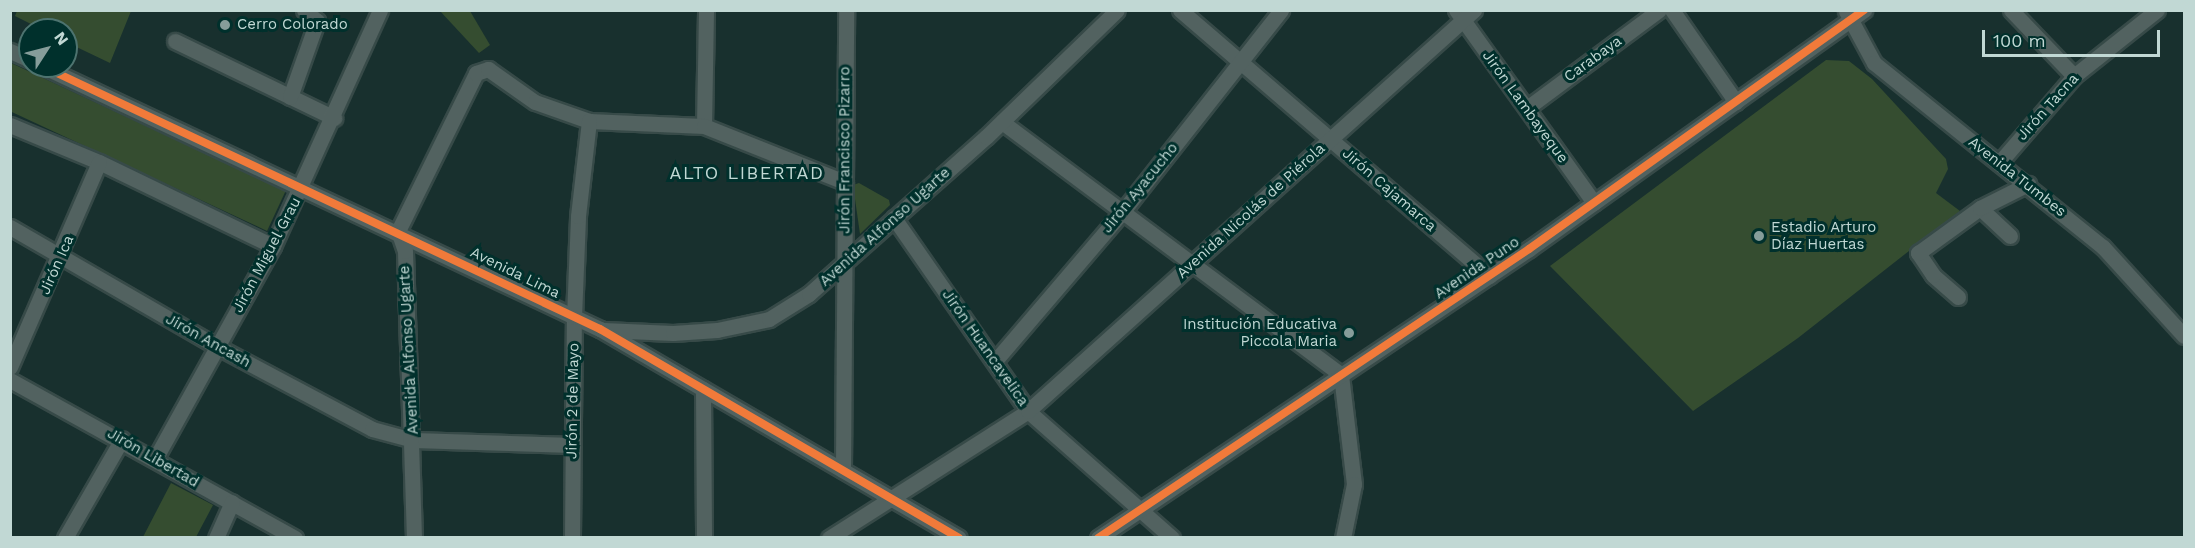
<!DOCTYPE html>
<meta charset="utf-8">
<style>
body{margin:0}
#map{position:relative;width:2195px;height:548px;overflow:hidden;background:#18302e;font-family:"Work Sans",sans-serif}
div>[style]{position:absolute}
.green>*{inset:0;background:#354d30;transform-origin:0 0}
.roads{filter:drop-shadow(2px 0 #374a48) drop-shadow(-2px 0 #374a48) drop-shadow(0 2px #374a48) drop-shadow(0 -2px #374a48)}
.minor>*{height:15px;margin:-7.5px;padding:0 7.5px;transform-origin:7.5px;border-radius:7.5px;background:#526260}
.cycleway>*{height:8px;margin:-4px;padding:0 4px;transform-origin:4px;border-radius:4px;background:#f17a3a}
.dots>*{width:16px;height:16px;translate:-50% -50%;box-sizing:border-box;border:3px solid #00302c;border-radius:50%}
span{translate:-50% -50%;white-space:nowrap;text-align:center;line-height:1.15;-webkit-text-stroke:6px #00302c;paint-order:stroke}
.poi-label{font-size:15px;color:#c1d8d4}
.left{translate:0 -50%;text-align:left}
.right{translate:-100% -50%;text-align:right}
.street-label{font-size:15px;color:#c1d8d4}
.quarter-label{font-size:18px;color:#c1d8d4;letter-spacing:1.5px}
.frame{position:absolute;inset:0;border:12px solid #c1d8d4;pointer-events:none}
.north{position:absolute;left:18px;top:18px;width:60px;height:60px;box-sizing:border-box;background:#00302c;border:2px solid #4d736f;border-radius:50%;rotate:54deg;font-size:16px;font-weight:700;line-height:24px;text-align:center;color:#c1d8d4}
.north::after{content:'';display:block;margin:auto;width:21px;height:27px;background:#869d9a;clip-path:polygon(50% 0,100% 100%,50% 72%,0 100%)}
.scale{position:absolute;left:1982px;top:30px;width:178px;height:27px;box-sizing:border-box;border:3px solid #c1d8d4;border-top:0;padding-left:8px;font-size:18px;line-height:21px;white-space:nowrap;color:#c1d8d4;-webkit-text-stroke:4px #00302c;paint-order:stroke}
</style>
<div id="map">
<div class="green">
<div style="clip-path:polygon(17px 11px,17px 10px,131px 11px,110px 63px,66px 42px,66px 30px,43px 30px,15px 16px)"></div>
<div style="clip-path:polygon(440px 11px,470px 11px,490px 45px,479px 53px)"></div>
<div style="clip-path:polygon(1826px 60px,1849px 61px,1872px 79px,1946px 159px,1948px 169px,1936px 193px,1960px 211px,1798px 338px,1693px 411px,1550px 266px)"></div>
<div style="left:11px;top:63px;width:303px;height:44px;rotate:25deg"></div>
<div style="clip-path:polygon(859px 183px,889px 200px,890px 205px,860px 234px,853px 185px)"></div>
<div style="clip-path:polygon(171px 483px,213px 505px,196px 537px,143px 537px)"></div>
</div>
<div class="roads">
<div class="minor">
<div style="left:1180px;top:10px;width:408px;rotate:40.7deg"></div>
<div style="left:1456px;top:10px;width:237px;rotate:54.4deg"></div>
<div style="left:1672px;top:10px;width:112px;rotate:55.2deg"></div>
<div style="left:2011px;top:10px;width:91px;rotate:46.3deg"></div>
<div style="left:1846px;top:11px;width:59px;rotate:61.7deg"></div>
<div style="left:1874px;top:63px;width:294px;rotate:38.8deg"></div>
<div style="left:2103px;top:247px;width:120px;rotate:47.7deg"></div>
<div style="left:175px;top:41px;width:177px;rotate:25.8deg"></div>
<div style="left:10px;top:51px;width:22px;rotate:24deg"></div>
<div style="left:42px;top:66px;width:617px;rotate:25.24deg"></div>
<div style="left:600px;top:329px;width:415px;rotate:30.2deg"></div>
<div style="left:290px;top:97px;width:81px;rotate:-70.4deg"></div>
<div style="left:317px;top:21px;width:17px;rotate:-140deg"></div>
<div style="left:1527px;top:108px;width:164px;rotate:-36.6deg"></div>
<div style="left:1002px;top:122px;width:423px;rotate:36.7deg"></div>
<div style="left:1341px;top:375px;width:110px;rotate:83.2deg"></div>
<div style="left:1354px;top:484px;width:55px;rotate:101.5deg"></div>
<div style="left:10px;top:125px;width:96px;rotate:22.6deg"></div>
<div style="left:99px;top:162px;width:193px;rotate:25.8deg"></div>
<div style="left:704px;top:126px;width:116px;rotate:-89deg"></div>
<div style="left:1999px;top:163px;width:115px;rotate:-49.2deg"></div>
<div style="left:2074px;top:76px;width:106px;rotate:-38.5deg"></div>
<div style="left:1980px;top:208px;width:41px;rotate:43deg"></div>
<div style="left:894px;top:218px;width:235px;rotate:55.2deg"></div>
<div style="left:1028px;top:411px;width:192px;rotate:41.4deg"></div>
<div style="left:10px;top:227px;width:240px;rotate:30deg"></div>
<div style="left:218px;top:347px;width:174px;rotate:28deg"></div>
<div style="left:372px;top:429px;width:42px;rotate:15deg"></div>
<div style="left:413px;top:440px;width:160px;rotate:1.8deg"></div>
<div style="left:1958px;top:297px;width:33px;rotate:-139deg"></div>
<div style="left:1933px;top:275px;width:27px;rotate:-124deg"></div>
<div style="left:1918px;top:253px;width:77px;rotate:-36deg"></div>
<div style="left:1980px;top:208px;width:54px;rotate:-26.6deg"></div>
<div style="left:603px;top:330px;width:70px;rotate:2.5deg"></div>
<div style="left:673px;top:333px;width:44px;rotate:-3.9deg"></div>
<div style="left:717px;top:330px;width:53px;rotate:-11.9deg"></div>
<div style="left:769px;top:319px;width:47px;rotate:-32deg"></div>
<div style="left:809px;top:294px;width:237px;rotate:-41.6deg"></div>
<div style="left:986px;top:137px;width:182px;rotate:-44.1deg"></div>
<div style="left:995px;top:361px;width:197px;rotate:-49.5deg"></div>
<div style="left:1123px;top:211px;width:256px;rotate:-51.8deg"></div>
<div style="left:10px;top:367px;width:223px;rotate:-66.5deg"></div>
<div style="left:10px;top:380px;width:326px;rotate:29deg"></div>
<div style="left:703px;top:389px;width:149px;rotate:89.6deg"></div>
<div style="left:155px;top:459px;width:244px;rotate:-61deg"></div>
<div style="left:273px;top:246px;width:259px;rotate:-65.6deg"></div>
<div style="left:843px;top:470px;width:460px;rotate:-89.6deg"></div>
<div style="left:65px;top:538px;width:114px;rotate:-60.1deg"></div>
<div style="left:216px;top:538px;width:39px;rotate:-66deg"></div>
<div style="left:414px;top:538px;width:287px;rotate:-91.8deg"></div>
<div style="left:405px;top:251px;width:21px;rotate:-109deg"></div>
<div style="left:398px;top:231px;width:176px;rotate:-63.7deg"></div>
<div style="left:476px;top:73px;width:13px;rotate:-18deg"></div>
<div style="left:488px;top:69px;width:57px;rotate:35.1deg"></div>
<div style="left:535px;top:102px;width:57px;rotate:19.4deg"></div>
<div style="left:589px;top:121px;width:115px;rotate:2.5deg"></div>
<div style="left:704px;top:126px;width:152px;rotate:21.7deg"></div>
<div style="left:572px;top:538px;width:221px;rotate:-89.5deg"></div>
<div style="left:574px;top:317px;width:101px;rotate:-87.7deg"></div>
<div style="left:578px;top:216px;width:96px;rotate:-83.4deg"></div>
<div style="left:829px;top:538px;width:236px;rotate:-32.5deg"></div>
<div style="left:1028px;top:411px;width:600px;rotate:-41.96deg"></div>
<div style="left:1098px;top:538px;width:519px;rotate:-33.84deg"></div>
<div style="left:1529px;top:249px;width:412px;rotate:-35.5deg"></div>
</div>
</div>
<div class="cycleway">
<div style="left:42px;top:66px;width:617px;rotate:25.24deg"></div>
<div style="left:600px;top:329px;width:415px;rotate:30.2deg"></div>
<div style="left:1098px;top:538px;width:519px;rotate:-33.84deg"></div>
<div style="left:1529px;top:249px;width:412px;rotate:-35.5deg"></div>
</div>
<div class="dots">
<div style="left:225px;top:25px;background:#869d9a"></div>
<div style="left:1759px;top:236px;background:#869d9a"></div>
<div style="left:1349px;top:333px;background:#869d9a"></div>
</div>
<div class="poi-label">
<span class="left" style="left:237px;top:25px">Cerro Colorado</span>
<span class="left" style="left:1771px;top:236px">Estadio Arturo<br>Díaz Huertas</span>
<span class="right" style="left:1337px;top:333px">Institución Educativa<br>Piccola Maria</span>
</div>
<div class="street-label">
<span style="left:1593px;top:59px;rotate:-36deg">Carabaya</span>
<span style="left:1525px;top:107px;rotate:54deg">Jirón Lambayeque</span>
<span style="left:2048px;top:107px;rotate:-48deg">Jirón Tacna</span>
<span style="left:845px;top:150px;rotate:-90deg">Jirón Francisco Pizarro</span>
<span style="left:2017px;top:177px;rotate:38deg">Avenida Tumbes</span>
<span style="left:1140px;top:188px;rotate:-51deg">Jirón Ayacucho</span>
<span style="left:1389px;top:190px;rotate:41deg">Jirón Cajamarca</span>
<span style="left:1251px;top:211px;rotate:-42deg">Avenida Nicolás de Piérola</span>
<span style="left:885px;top:227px;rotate:-42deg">Avenida Alfonso Ugarte</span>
<span style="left:267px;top:255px;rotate:-62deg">Jirón Miguel Grau</span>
<span style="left:57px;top:265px;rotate:-66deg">Jirón Ica</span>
<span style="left:1477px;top:268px;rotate:-34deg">Avenida Puno</span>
<span style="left:515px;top:273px;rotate:26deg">Avenida Lima</span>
<span style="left:208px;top:341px;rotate:29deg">Jirón Ancash</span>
<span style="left:985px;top:348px;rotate:55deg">Jirón Huancavelica</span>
<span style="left:409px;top:350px;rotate:-93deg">Avenida Alfonso Ugarte</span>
<span style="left:573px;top:401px;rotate:-89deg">Jirón 2 de Mayo</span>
<span style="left:153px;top:458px;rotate:30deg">Jirón Libertad</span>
</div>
<div class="quarter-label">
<span style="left:747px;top:173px">ALTO LIBERTAD</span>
</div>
<div class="frame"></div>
<div class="north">N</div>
<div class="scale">100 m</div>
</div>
